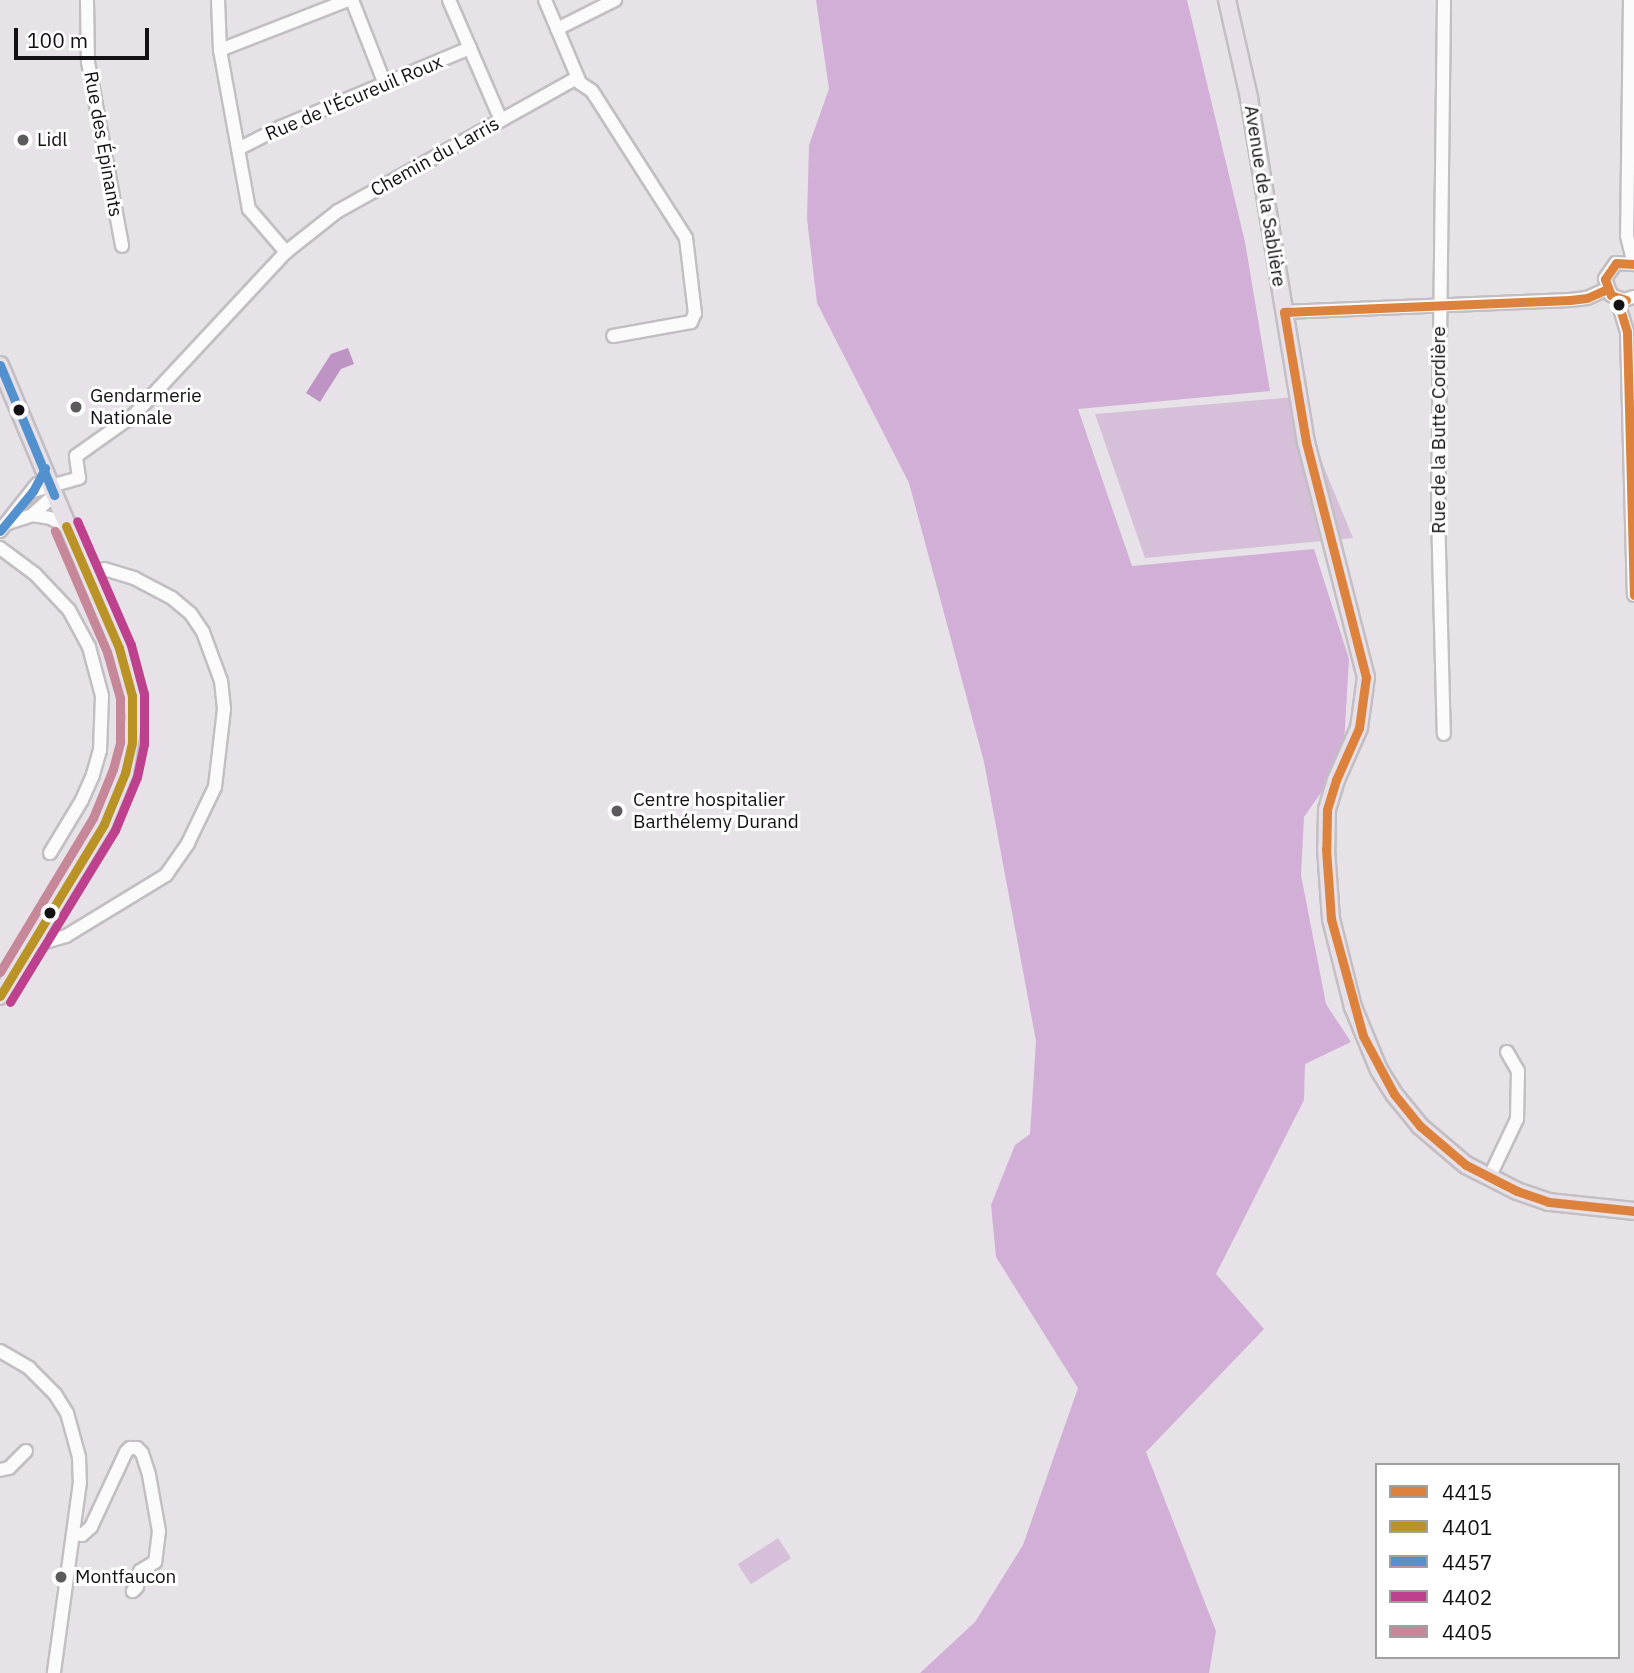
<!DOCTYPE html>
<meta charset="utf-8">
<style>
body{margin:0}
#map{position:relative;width:1634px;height:1673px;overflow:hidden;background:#e7e2e7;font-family:"IBM Plex Sans",sans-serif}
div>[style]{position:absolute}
.green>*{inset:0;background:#d6bfd9;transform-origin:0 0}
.forest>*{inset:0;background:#d2afd7}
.water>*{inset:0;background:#be94c5}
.roads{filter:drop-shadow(2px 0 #c2bec2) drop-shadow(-2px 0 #c2bec2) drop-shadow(0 2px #c2bec2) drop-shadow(0 -2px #c2bec2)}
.minor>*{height:12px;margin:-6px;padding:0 6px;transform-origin:6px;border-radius:6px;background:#fbfbfb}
.major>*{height:16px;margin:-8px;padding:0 8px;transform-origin:8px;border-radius:8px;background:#e7e0e9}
.bus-1>*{height:9px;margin:-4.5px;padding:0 4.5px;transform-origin:4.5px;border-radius:4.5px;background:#dc823d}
.bus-2>*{height:9px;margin:-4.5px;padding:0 4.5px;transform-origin:4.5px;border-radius:4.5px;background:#b99325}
.bus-3>*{height:9px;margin:-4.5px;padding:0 4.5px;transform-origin:4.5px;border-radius:4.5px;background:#5291ce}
.bus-4>*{height:9px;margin:-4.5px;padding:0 4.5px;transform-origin:4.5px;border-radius:4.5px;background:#be418e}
.bus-5>*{height:9px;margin:-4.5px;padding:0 4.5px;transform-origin:4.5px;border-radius:4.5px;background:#c68799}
.dots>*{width:19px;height:19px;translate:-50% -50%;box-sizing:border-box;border:4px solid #fff;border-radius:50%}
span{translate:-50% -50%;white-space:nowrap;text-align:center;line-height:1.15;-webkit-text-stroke:6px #fff;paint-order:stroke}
.street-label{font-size:19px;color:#131113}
.poi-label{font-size:19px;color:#131113}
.left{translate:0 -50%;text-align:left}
.legend{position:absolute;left:1375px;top:1463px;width:245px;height:196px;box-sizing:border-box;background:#fff;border:2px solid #a1a0a1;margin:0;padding:9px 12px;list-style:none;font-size:21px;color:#131113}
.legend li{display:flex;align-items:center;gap:14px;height:35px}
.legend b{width:35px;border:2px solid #a1a0a1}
.scale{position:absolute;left:14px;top:28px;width:135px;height:32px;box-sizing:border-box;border:4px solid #131113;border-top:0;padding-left:9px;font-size:21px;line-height:24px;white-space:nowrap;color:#131113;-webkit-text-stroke:5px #fff;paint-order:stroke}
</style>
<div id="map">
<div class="green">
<div style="clip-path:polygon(1295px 397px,1353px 538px,1145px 558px,1095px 414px)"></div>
<div style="left:778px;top:1538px;width:24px;height:48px;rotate:57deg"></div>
</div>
<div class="forest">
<div style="clip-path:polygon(816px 0,1187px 0,1245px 242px,1270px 391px,1078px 409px,1132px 566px,1314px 549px,1349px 659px,1343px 761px,1304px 817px,1301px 875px,1326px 1004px,1351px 1042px,1305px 1064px,1304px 1100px,1216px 1274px,1264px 1329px,1146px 1452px,1216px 1631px,1209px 1673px,920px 1673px,975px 1622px,1023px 1545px,1078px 1388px,996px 1257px,991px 1205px,1015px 1145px,1030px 1134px,1036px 1041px,984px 762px,909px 483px,817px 303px,807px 219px,809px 145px,829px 89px)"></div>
</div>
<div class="water">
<div style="clip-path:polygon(348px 348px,354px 364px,341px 369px,320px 402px,306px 393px,331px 354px)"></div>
</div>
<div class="roads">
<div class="minor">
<div style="left:87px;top:0;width:62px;rotate:89.1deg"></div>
<div style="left:88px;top:62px;width:187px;rotate:79.5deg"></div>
<div style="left:218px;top:0;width:50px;rotate:87.7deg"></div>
<div style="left:220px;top:50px;width:162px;rotate:79.7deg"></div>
<div style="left:249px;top:209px;width:57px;rotate:49.3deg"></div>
<div style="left:352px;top:0;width:90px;rotate:68.6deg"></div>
<div style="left:449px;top:0;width:131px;rotate:66.6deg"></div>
<div style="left:545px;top:0;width:90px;rotate:67.1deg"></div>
<div style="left:580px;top:83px;width:14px;rotate:34deg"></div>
<div style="left:592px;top:91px;width:174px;rotate:57.4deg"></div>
<div style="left:686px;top:238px;width:76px;rotate:83.2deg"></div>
<div style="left:695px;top:313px;width:10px;rotate:114deg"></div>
<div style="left:691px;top:322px;width:79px;rotate:169.8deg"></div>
<div style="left:1444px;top:0;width:512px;rotate:90.67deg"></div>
<div style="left:1438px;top:512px;width:222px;rotate:88.5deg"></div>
<div style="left:1630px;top:0;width:236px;rotate:90.7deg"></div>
<div style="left:1627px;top:236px;width:29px;rotate:76deg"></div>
<div style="left:557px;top:29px;width:65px;rotate:-26.6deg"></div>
<div style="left:220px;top:50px;width:137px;rotate:-21.3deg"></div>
<div style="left:238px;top:149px;width:48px;rotate:-27.1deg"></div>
<div style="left:281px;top:127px;width:205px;rotate:-22.7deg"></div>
<div style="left:1634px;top:264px;width:18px;rotate:-177deg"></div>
<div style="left:1616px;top:263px;width:19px;rotate:125deg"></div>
<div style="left:1605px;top:279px;width:17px;rotate:69deg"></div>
<div style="left:1611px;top:295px;width:14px;rotate:21deg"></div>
<div style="left:1624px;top:300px;width:10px;rotate:-17deg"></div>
<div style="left:1617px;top:299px;width:34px;rotate:73deg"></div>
<div style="left:1627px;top:332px;width:263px;rotate:88.5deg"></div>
<div style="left:1284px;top:312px;width:286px;rotate:-2.4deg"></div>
<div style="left:1570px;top:300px;width:17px;rotate:-7deg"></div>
<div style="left:1587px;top:298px;width:22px;rotate:-24deg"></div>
<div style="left:33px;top:491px;width:48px;rotate:-15.8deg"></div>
<div style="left:79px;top:478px;width:22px;rotate:-98deg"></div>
<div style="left:76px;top:456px;width:71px;rotate:-35.3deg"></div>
<div style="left:134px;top:415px;width:223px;rotate:-47deg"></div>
<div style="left:286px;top:252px;width:66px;rotate:-38.3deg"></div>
<div style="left:338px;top:211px;width:274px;rotate:-29.1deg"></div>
<div style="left:32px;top:515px;width:18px;rotate:9deg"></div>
<div style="left:50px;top:518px;width:18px;rotate:27deg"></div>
<div style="left:8px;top:523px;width:25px;rotate:-18deg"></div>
<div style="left:32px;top:515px;width:30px;rotate:-42deg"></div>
<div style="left:0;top:531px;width:60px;rotate:-51.8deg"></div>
<div style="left:0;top:548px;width:44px;rotate:36.6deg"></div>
<div style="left:35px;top:574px;width:50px;rotate:46.6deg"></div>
<div style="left:69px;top:610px;width:42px;rotate:61.6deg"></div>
<div style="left:89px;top:647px;width:51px;rotate:75.1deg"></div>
<div style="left:102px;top:696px;width:54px;rotate:92.1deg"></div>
<div style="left:100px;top:750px;width:26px;rotate:106deg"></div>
<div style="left:93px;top:775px;width:27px;rotate:114deg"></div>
<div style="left:82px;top:800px;width:62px;rotate:121.1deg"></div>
<div style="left:34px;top:940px;width:11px;rotate:10deg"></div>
<div style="left:45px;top:942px;width:22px;rotate:-16deg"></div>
<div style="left:66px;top:936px;width:117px;rotate:-31.4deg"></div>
<div style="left:166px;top:875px;width:39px;rotate:-55deg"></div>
<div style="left:188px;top:843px;width:62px;rotate:-64.3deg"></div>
<div style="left:215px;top:787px;width:79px;rotate:-83.4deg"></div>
<div style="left:224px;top:709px;width:28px;rotate:-96deg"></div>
<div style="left:221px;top:681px;width:52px;rotate:-110.2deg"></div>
<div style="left:203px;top:632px;width:22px;rotate:-124deg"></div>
<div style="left:191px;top:614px;width:25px;rotate:-140deg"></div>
<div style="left:172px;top:598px;width:43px;rotate:-152.2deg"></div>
<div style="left:134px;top:578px;width:31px;rotate:-163deg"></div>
<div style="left:1489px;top:1178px;width:65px;rotate:-64.6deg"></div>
<div style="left:1517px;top:1119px;width:48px;rotate:-88.8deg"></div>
<div style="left:1518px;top:1071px;width:22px;rotate:-120deg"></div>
<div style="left:0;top:1351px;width:34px;rotate:30deg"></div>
<div style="left:29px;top:1368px;width:37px;rotate:45deg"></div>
<div style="left:55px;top:1394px;width:22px;rotate:58deg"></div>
<div style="left:67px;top:1413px;width:46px;rotate:74.7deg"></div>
<div style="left:79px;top:1457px;width:25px;rotate:88deg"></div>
<div style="left:80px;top:1482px;width:193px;rotate:97.8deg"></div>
<div style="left:0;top:1470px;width:9px;rotate:-13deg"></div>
<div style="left:9px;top:1468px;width:24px;rotate:-45deg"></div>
<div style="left:74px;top:1533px;width:8px;rotate:14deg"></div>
<div style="left:82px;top:1535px;width:12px;rotate:-42deg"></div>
<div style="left:91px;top:1527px;width:83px;rotate:-65deg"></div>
<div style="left:126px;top:1452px;width:6px;rotate:-45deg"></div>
<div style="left:130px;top:1448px;width:7px"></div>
<div style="left:137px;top:1448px;width:7px;rotate:45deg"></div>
<div style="left:142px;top:1453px;width:23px;rotate:72deg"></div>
<div style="left:149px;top:1475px;width:57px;rotate:79.9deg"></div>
<div style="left:159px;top:1531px;width:31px;rotate:97deg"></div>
<div style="left:155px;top:1562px;width:17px;rotate:149deg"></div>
<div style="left:140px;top:1571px;width:16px;rotate:101deg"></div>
<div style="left:137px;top:1587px;width:6px;rotate:135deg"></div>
</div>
<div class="major">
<div style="left:1227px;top:0;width:100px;rotate:77.3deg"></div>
<div style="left:1249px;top:98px;width:349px;rotate:80.6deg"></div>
<div style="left:1306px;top:442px;width:243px;rotate:75.7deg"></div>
<div style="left:1366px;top:677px;width:51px;rotate:97.8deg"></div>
<div style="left:1359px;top:728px;width:57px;rotate:113.9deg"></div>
<div style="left:1336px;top:780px;width:31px;rotate:107deg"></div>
<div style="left:1327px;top:810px;width:39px;rotate:91deg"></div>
<div style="left:1326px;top:849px;width:70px;rotate:85.9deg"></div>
<div style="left:1331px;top:919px;width:91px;rotate:76deg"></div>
<div style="left:1353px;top:1007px;width:68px;rotate:67.6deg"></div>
<div style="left:1379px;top:1070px;width:28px;rotate:58deg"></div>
<div style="left:1394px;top:1094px;width:41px;rotate:50.9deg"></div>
<div style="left:1420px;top:1126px;width:60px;rotate:40.3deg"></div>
<div style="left:1466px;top:1165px;width:57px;rotate:27deg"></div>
<div style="left:1517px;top:1191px;width:34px;rotate:19deg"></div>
<div style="left:1549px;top:1202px;width:85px;rotate:6deg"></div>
<div style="left:0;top:365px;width:307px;rotate:67.2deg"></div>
<div style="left:119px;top:648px;width:50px;rotate:74.8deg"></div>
<div style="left:132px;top:696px;width:22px;rotate:85deg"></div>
<div style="left:134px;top:718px;width:56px;rotate:99.3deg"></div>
<div style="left:125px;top:773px;width:55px;rotate:112.4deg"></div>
<div style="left:104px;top:824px;width:201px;rotate:121.2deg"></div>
</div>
</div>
<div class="bus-1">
<div style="left:1617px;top:299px;width:34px;rotate:73deg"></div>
<div style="left:1627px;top:332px;width:263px;rotate:88.5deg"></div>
<div style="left:1626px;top:300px;width:16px;rotate:-162deg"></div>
<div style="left:1611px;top:295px;width:17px;rotate:-111deg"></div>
<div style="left:1605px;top:279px;width:19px;rotate:-55deg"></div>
<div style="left:1616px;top:263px;width:18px;rotate:3deg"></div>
<div style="left:1284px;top:312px;width:132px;rotate:80.4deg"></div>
<div style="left:1306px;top:442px;width:243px;rotate:75.7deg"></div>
<div style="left:1366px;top:677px;width:51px;rotate:97.8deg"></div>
<div style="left:1359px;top:728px;width:57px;rotate:113.9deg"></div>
<div style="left:1336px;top:780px;width:31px;rotate:107deg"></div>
<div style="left:1327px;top:810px;width:39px;rotate:91deg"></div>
<div style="left:1326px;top:849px;width:70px;rotate:85.9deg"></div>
<div style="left:1331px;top:919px;width:121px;rotate:74.7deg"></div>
<div style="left:1363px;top:1036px;width:66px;rotate:61.9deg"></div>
<div style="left:1394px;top:1094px;width:41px;rotate:50.9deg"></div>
<div style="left:1420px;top:1126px;width:60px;rotate:40.3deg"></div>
<div style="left:1466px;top:1165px;width:57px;rotate:27deg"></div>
<div style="left:1517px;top:1191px;width:34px;rotate:19deg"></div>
<div style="left:1549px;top:1202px;width:85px;rotate:6deg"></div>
<div style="left:1284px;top:312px;width:286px;rotate:-2.4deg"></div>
<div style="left:1570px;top:300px;width:17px;rotate:-7deg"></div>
<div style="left:1587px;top:298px;width:22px;rotate:-24deg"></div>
</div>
<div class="bus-2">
<div style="left:0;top:996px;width:201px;rotate:-58.8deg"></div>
<div style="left:104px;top:824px;width:55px;rotate:-67.6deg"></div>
<div style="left:125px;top:773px;width:31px;rotate:-77deg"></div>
<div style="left:132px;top:743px;width:47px;rotate:-90deg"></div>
<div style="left:132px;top:696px;width:50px;rotate:-105.2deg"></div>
<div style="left:119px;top:648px;width:133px;rotate:-113.5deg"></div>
</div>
<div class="bus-3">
<div style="left:0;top:365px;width:141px;rotate:67.4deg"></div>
<div style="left:0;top:531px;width:52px;rotate:-50.5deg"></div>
<div style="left:33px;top:491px;width:26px;rotate:-62deg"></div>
</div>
<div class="bus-4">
<div style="left:10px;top:1002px;width:202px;rotate:-58.6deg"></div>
<div style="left:115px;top:830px;width:57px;rotate:-67.5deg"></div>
<div style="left:137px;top:777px;width:34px;rotate:-78deg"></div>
<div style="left:144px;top:744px;width:50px;rotate:-90deg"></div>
<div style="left:144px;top:694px;width:51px;rotate:-104.9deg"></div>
<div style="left:131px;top:645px;width:135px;rotate:-113.5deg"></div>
</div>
<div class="bus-5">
<div style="left:0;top:972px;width:180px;rotate:-58.9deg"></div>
<div style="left:93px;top:818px;width:53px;rotate:-67.8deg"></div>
<div style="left:113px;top:769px;width:28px;rotate:-75deg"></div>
<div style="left:120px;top:742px;width:44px;rotate:-90deg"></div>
<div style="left:120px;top:698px;width:48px;rotate:-105.8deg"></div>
<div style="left:107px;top:652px;width:132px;rotate:-113.3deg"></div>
</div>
<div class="dots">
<div style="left:23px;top:140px;background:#5d5a5d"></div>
<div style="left:1619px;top:305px;background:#131113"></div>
<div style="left:76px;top:407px;background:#5d5a5d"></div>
<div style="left:19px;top:410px;background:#131113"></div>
<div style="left:617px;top:811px;background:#5d5a5d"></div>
<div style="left:50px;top:913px;background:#131113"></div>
<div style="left:61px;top:1577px;background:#5d5a5d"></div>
</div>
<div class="street-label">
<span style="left:354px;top:98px;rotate:-23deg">Rue de l'Écureuil Roux</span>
<span style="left:103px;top:144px;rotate:80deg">Rue des Épinants</span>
<span style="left:435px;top:157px;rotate:-29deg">Chemin du Larris</span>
<span style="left:1265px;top:196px;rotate:81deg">Avenue de la Sablière</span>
<span style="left:1439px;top:430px;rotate:-90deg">Rue de la Butte Cordière</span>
</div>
<div class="poi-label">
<span class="left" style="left:37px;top:140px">Lidl</span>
<span class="left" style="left:90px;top:407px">Gendarmerie<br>Nationale</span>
<span class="left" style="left:633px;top:811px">Centre hospitalier<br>Barthélemy Durand</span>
<span class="left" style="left:75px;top:1577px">Montfaucon</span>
</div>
<ul class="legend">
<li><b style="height:9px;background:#dc823d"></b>4415</li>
<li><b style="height:9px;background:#b99325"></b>4401</li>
<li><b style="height:9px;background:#5291ce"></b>4457</li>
<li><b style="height:9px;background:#be418e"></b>4402</li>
<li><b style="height:9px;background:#c68799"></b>4405</li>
</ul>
<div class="scale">100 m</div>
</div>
